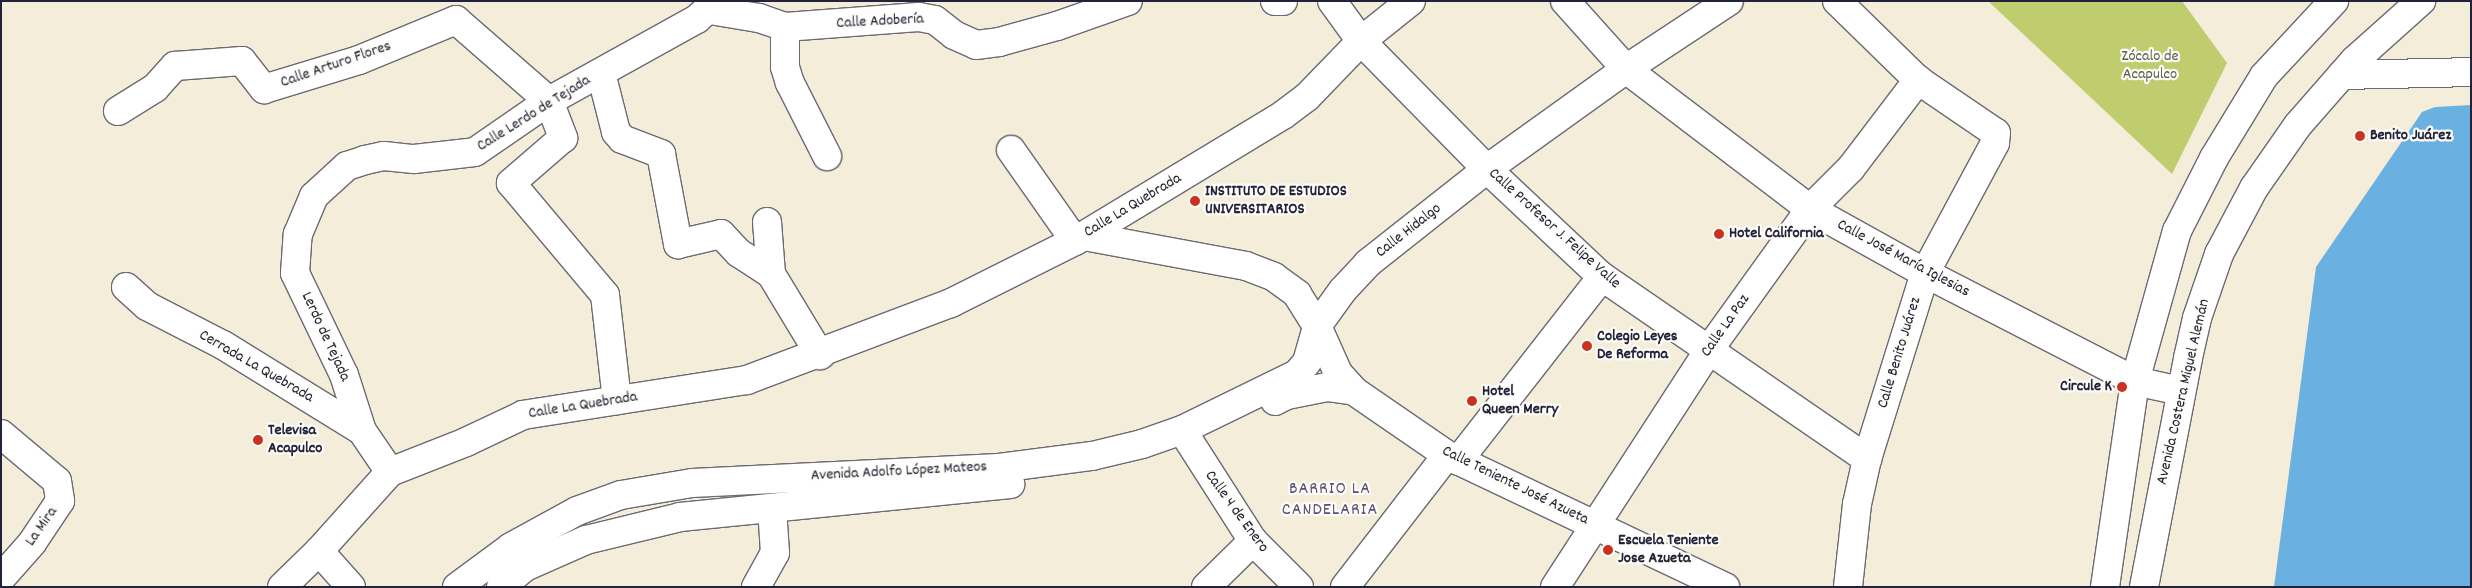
<!DOCTYPE html>
<meta charset="utf-8">
<style>
body{margin:0}
#map{position:relative;width:2472px;height:588px;overflow:hidden;background:#f4edd9;font-family:Dekko,sans-serif}
div>[style]{position:absolute}
.green>*{inset:0;background:#bfcd6f}
.water>*{inset:0;background:#6ab1e1}
.roads{filter:drop-shadow(1px 0 #6c6972) drop-shadow(-1px 0 #6c6972) drop-shadow(0 1px #6c6972) drop-shadow(0 -1px #6c6972)}
.minor>*{height:28px;margin:-14px;padding:0 14px;transform-origin:14px;border-radius:14px;background:#fff}
.major>*{height:28px;margin:-14px;padding:0 14px;transform-origin:14px;border-radius:14px;background:#fff}
.dots>*{width:14px;height:14px;translate:-50% -50%;box-sizing:border-box;border:2px solid #fdfcf7;border-radius:50%}
span{translate:-50% -50%;white-space:nowrap;text-align:center;line-height:1.15;-webkit-text-stroke:4.5px #fdfcf7;paint-order:stroke}
.street-label{font-size:16px;color:#22223b}
.park-label{font-size:16px;color:#595e4d}
.poi-label{font-size:16px;color:#22223b;font-weight:700}
.left{translate:0 -50%;text-align:left}
.right{translate:-100% -50%;text-align:right}
.neighbourhood-label{font-size:18px;color:#594f78;letter-spacing:1px}
.frame{position:absolute;inset:0;border:2px solid #22223b;pointer-events:none}
</style>
<div id="map">
<div class="green">
<div style="clip-path:polygon(1988px 1px,2182px 1px,2227px 63px,2172px 174px)"></div>
</div>
<div class="water">
<div style="clip-path:polygon(2471px 105px,2471px 587px,2274px 587px,2316px 267px,2422px 112px,2435px 107px)"></div>
</div>
<div class="roads">
<div class="minor">
<div style="left:1275px;top:1px;width:8px"></div>
<div style="left:1332px;top:1px;width:49px;rotate:54.1deg"></div>
<div style="left:1361px;top:41px;width:180px;rotate:45.5deg"></div>
<div style="left:1487px;top:169px;width:156px;rotate:43.2deg"></div>
<div style="left:1601px;top:276px;width:323px;rotate:34.5deg"></div>
<div style="left:1565px;top:1px;width:91px;rotate:48.1deg"></div>
<div style="left:1626px;top:69px;width:231px;rotate:37.3deg"></div>
<div style="left:1810px;top:209px;width:132px;rotate:29.1deg"></div>
<div style="left:1925px;top:273px;width:236px;rotate:27.2deg"></div>
<div style="left:2135px;top:381px;width:46px;rotate:12.5deg"></div>
<div style="left:1837px;top:1px;width:113px;rotate:44.3deg"></div>
<div style="left:1918px;top:80px;width:94px;rotate:34.2deg"></div>
<div style="left:1996px;top:133px;width:10px;rotate:96deg"></div>
<div style="left:1995px;top:143px;width:148px;rotate:118.3deg"></div>
<div style="left:1925px;top:273px;width:195px;rotate:107.3deg"></div>
<div style="left:1867px;top:459px;width:46px;rotate:102.5deg"></div>
<div style="left:1857px;top:504px;width:83px;rotate:96.2deg"></div>
<div style="left:710px;top:10px;width:50px;rotate:9.3deg"></div>
<div style="left:759px;top:18px;width:28px;rotate:19deg"></div>
<div style="left:785px;top:27px;width:134px;rotate:-4.3deg"></div>
<div style="left:919px;top:17px;width:16px;rotate:11deg"></div>
<div style="left:935px;top:20px;width:24px;rotate:38deg"></div>
<div style="left:954px;top:35px;width:24px;rotate:24deg"></div>
<div style="left:976px;top:45px;width:23px;rotate:-7deg"></div>
<div style="left:999px;top:42px;width:60px;rotate:-15.4deg"></div>
<div style="left:1057px;top:26px;width:75px;rotate:-19.4deg"></div>
<div style="left:785px;top:27px;width:40px;rotate:90deg"></div>
<div style="left:785px;top:67px;width:17px;rotate:73deg"></div>
<div style="left:790px;top:83px;width:82px;rotate:63.1deg"></div>
<div style="left:601px;top:73px;width:61px;rotate:75.7deg"></div>
<div style="left:616px;top:132px;width:9px;rotate:49deg"></div>
<div style="left:622px;top:139px;width:42px;rotate:21deg"></div>
<div style="left:661px;top:154px;width:92px;rotate:79.3deg"></div>
<div style="left:678px;top:244px;width:44px;rotate:-13.1deg"></div>
<div style="left:721px;top:234px;width:26px;rotate:47deg"></div>
<div style="left:739px;top:253px;width:38px;rotate:33deg"></div>
<div style="left:2342px;top:75px;width:129px;rotate:-1.3deg"></div>
<div style="left:118px;top:111px;width:44px;rotate:-31.9deg"></div>
<div style="left:155px;top:88px;width:30px;rotate:-48deg"></div>
<div style="left:175px;top:66px;width:67px;rotate:-4.3deg"></div>
<div style="left:242px;top:61px;width:36px;rotate:52deg"></div>
<div style="left:264px;top:89px;width:99px;rotate:-17deg"></div>
<div style="left:359px;top:60px;width:105px;rotate:-22.4deg"></div>
<div style="left:456px;top:20px;width:123px;rotate:41.1deg"></div>
<div style="left:549px;top:101px;width:40px;rotate:69deg"></div>
<div style="left:563px;top:138px;width:69px;rotate:139.1deg"></div>
<div style="left:511px;top:183px;width:146px;rotate:50deg"></div>
<div style="left:605px;top:295px;width:106px;rotate:83.5deg"></div>
<div style="left:1011px;top:150px;width:111px;rotate:54.9deg"></div>
<div style="left:767px;top:222px;width:52px;rotate:85.6deg"></div>
<div style="left:771px;top:274px;width:95px;rotate:58.8deg"></div>
<div style="left:1084px;top:236px;width:165px;rotate:10.5deg"></div>
<div style="left:1246px;top:266px;width:30px;rotate:21deg"></div>
<div style="left:1274px;top:277px;width:29px;rotate:36deg"></div>
<div style="left:1297px;top:294px;width:38px;rotate:58deg"></div>
<div style="left:1317px;top:326px;width:44px;rotate:-54.2deg"></div>
<div style="left:1343px;top:290px;width:37px;rotate:-47deg"></div>
<div style="left:1368px;top:263px;width:152px;rotate:-38.3deg"></div>
<div style="left:1487px;top:169px;width:171px;rotate:-35.7deg"></div>
<div style="left:1626px;top:69px;width:123px;rotate:-33.4deg"></div>
<div style="left:126px;top:287px;width:28px;rotate:42deg"></div>
<div style="left:147px;top:306px;width:85px;rotate:27.2deg"></div>
<div style="left:223px;top:345px;width:163px;rotate:31.7deg"></div>
<div style="left:1182px;top:430px;width:132px;rotate:57.4deg"></div>
<div style="left:1253px;top:541px;width:65px;rotate:45deg"></div>
<div style="left:1px;top:434px;width:73px;rotate:40deg"></div>
<div style="left:57px;top:481px;width:20px;rotate:81deg"></div>
<div style="left:60px;top:501px;width:50px;rotate:123.7deg"></div>
<div style="left:32px;top:543px;width:47px;rotate:131.5deg"></div>
<div style="left:1458px;top:461px;width:234px;rotate:-52deg"></div>
<div style="left:390px;top:472px;width:50px;rotate:-124.3deg"></div>
<div style="left:362px;top:431px;width:59px;rotate:-107.8deg"></div>
<div style="left:344px;top:375px;width:113px;rotate:-115.7deg"></div>
<div style="left:295px;top:273px;width:39px;rotate:-86deg"></div>
<div style="left:298px;top:234px;width:41px;rotate:-67.2deg"></div>
<div style="left:314px;top:196px;width:45px;rotate:-42.3deg"></div>
<div style="left:347px;top:166px;width:19px;rotate:-18deg"></div>
<div style="left:365px;top:160px;width:19px;rotate:-12deg"></div>
<div style="left:384px;top:156px;width:30px;rotate:6deg"></div>
<div style="left:414px;top:159px;width:61px;rotate:-6.5deg"></div>
<div style="left:475px;top:152px;width:90px;rotate:-34.6deg"></div>
<div style="left:549px;top:101px;width:169px;rotate:-29deg"></div>
<div style="left:697px;top:19px;width:26px;rotate:-43deg"></div>
<div style="left:319px;top:551px;width:48px;rotate:48.4deg"></div>
<div style="left:282px;top:587px;width:52px;rotate:-44.2deg"></div>
<div style="left:319px;top:551px;width:106px;rotate:-48.1deg"></div>
<div style="left:390px;top:472px;width:82px;rotate:-21.5deg"></div>
<div style="left:466px;top:442px;width:63px;rotate:-25.3deg"></div>
<div style="left:523px;top:415px;width:227px;rotate:-8.9deg"></div>
<div style="left:747px;top:380px;width:218px;rotate:-20.7deg"></div>
<div style="left:951px;top:303px;width:139px;rotate:-26.6deg"></div>
<div style="left:1075px;top:241px;width:243px;rotate:-31.2deg"></div>
<div style="left:1283px;top:115px;width:30px;rotate:-37deg"></div>
<div style="left:1307px;top:97px;width:78px;rotate:-46deg"></div>
<div style="left:1361px;top:41px;width:64px;rotate:-38.7deg"></div>
<div style="left:756px;top:587px;width:39px;rotate:-61deg"></div>
<div style="left:775px;top:553px;width:45px;rotate:-93.8deg"></div>
<div style="left:1206px;top:587px;width:66px;rotate:-44.4deg"></div>
<div style="left:1345px;top:587px;width:167px;rotate:-52.3deg"></div>
<div style="left:1555px;top:587px;width:281px;rotate:-57deg"></div>
<div style="left:1708px;top:351px;width:175px;rotate:-54.3deg"></div>
<div style="left:1810px;top:209px;width:58px;rotate:-45deg"></div>
<div style="left:1851px;top:168px;width:111px;rotate:-52.7deg"></div>
</div>
<div class="major">
<div style="left:1317px;top:326px;width:51px;rotate:65.9deg"></div>
<div style="left:1338px;top:373px;width:24px;rotate:48deg"></div>
<div style="left:1354px;top:391px;width:113px;rotate:34.5deg"></div>
<div style="left:1447px;top:455px;width:308px;rotate:25.4deg"></div>
<div style="left:1275px;top:401px;width:13px;rotate:-27deg"></div>
<div style="left:1287px;top:395px;width:41px;rotate:-11.3deg"></div>
<div style="left:1327px;top:387px;width:27px;rotate:8deg"></div>
<div style="left:457px;top:587px;width:67px;rotate:-36.5deg"></div>
<div style="left:511px;top:547px;width:75px;rotate:-28.6deg"></div>
<div style="left:577px;top:511px;width:47px;rotate:-20deg"></div>
<div style="left:621px;top:495px;width:72px;rotate:-9.6deg"></div>
<div style="left:692px;top:483px;width:307px;rotate:-2.8deg"></div>
<div style="left:999px;top:468px;width:94px;rotate:-7.4deg"></div>
<div style="left:1092px;top:456px;width:51px;rotate:-13.5deg"></div>
<div style="left:1142px;top:444px;width:42px;rotate:-19.3deg"></div>
<div style="left:1182px;top:430px;width:128px;rotate:-26deg"></div>
<div style="left:1297px;top:374px;width:16px;rotate:-50deg"></div>
<div style="left:1307px;top:362px;width:37px;rotate:-74deg"></div>
<div style="left:501px;top:587px;width:31px;rotate:-40deg"></div>
<div style="left:525px;top:567px;width:67px;rotate:-23.9deg"></div>
<div style="left:586px;top:540px;width:97px;rotate:-13.7deg"></div>
<div style="left:680px;top:517px;width:332px;rotate:-5.7deg"></div>
<div style="left:2105px;top:587px;width:208px;rotate:-81.7deg"></div>
<div style="left:2135px;top:381px;width:156px;rotate:-74.4deg"></div>
<div style="left:2177px;top:231px;width:82px;rotate:-63.1deg"></div>
<div style="left:2214px;top:158px;width:96px;rotate:-58.6deg"></div>
<div style="left:2264px;top:76px;width:103px;rotate:-47deg"></div>
<div style="left:2144px;top:587px;width:233px;rotate:-79.1deg"></div>
<div style="left:2188px;top:358px;width:41px;rotate:-77.3deg"></div>
<div style="left:2197px;top:318px;width:68px;rotate:-71deg"></div>
<div style="left:2219px;top:254px;width:75px;rotate:-62.1deg"></div>
<div style="left:2254px;top:188px;width:77px;rotate:-55.1deg"></div>
<div style="left:2298px;top:125px;width:86px;rotate:-48.8deg"></div>
<div style="left:2355px;top:60px;width:89px;rotate:-41.8deg"></div>
</div>
</div>
<div class="dots">
<div style="left:2360px;top:136px;background:#c8321e"></div>
<div style="left:1195px;top:201px;background:#c8321e"></div>
<div style="left:1719px;top:234px;background:#c8321e"></div>
<div style="left:1587px;top:346px;background:#c8321e"></div>
<div style="left:2122px;top:387px;background:#c8321e"></div>
<div style="left:1472px;top:401px;background:#c8321e"></div>
<div style="left:258px;top:440px;background:#c8321e"></div>
<div style="left:1608px;top:550px;background:#c8321e"></div>
</div>
<div class="street-label">
<span style="left:880px;top:22px;rotate:-3deg">Calle Adobería</span>
<span style="left:336px;top:65px;rotate:-19deg">Calle Arturo Flores</span>
<span style="left:534px;top:114px;rotate:-32deg">Calle Lerdo de Tejada</span>
<span style="left:1133px;top:206px;rotate:-31deg">Calle La Quebrada</span>
<span style="left:1554px;top:229px;rotate:42deg">Calle Profesor J. Felipe Valle</span>
<span style="left:1409px;top:231px;rotate:-38deg">Calle Hidalgo</span>
<span style="left:1903px;top:259px;rotate:28deg">Calle José María Iglesias</span>
<span style="left:1726px;top:326px;rotate:-55deg">Calle La Paz</span>
<span style="left:325px;top:337px;rotate:65deg">Lerdo de Tejada</span>
<span style="left:1900px;top:353px;rotate:-73deg">Calle Benito Juárez</span>
<span style="left:256px;top:367px;rotate:30deg">Cerrada La Quebrada</span>
<span style="left:2184px;top:392px;rotate:-77deg">Avenida Costera Miguel Alemán</span>
<span style="left:583px;top:406px;rotate:-9deg">Calle La Quebrada</span>
<span style="left:899px;top:472px;rotate:-3deg">Avenida Adolfo López Mateos</span>
<span style="left:1515px;top:486px;rotate:26deg">Calle Teniente José Azueta</span>
<span style="left:1236px;top:512px;rotate:54deg">Calle 4 de Enero</span>
<span style="left:42px;top:527px;rotate:-55deg">La Mira</span>
</div>
<div class="park-label">
<span style="left:2150px;top:66px">Zócalo de<br>Acapulco</span>
</div>
<div class="poi-label">
<span class="left" style="left:2370px;top:136px">Benito Juárez</span>
<span class="left" style="left:1205px;top:201px">INSTITUTO DE ESTUDIOS<br>UNIVERSITARIOS</span>
<span class="left" style="left:1729px;top:234px">Hotel California</span>
<span class="left" style="left:1597px;top:346px">Colegio Leyes<br>De Reforma</span>
<span class="right" style="left:2112px;top:387px">Circule K</span>
<span class="left" style="left:1482px;top:401px">Hotel<br>Queen Merry</span>
<span class="left" style="left:268px;top:440px">Televisa<br>Acapulco</span>
<span class="left" style="left:1618px;top:550px">Escuela Teniente<br>Jose Azueta</span>
</div>
<div class="neighbourhood-label">
<span style="left:1330px;top:501px">BARRIO LA<br>CANDELARIA</span>
</div>
<div class="frame"></div>
</div>
